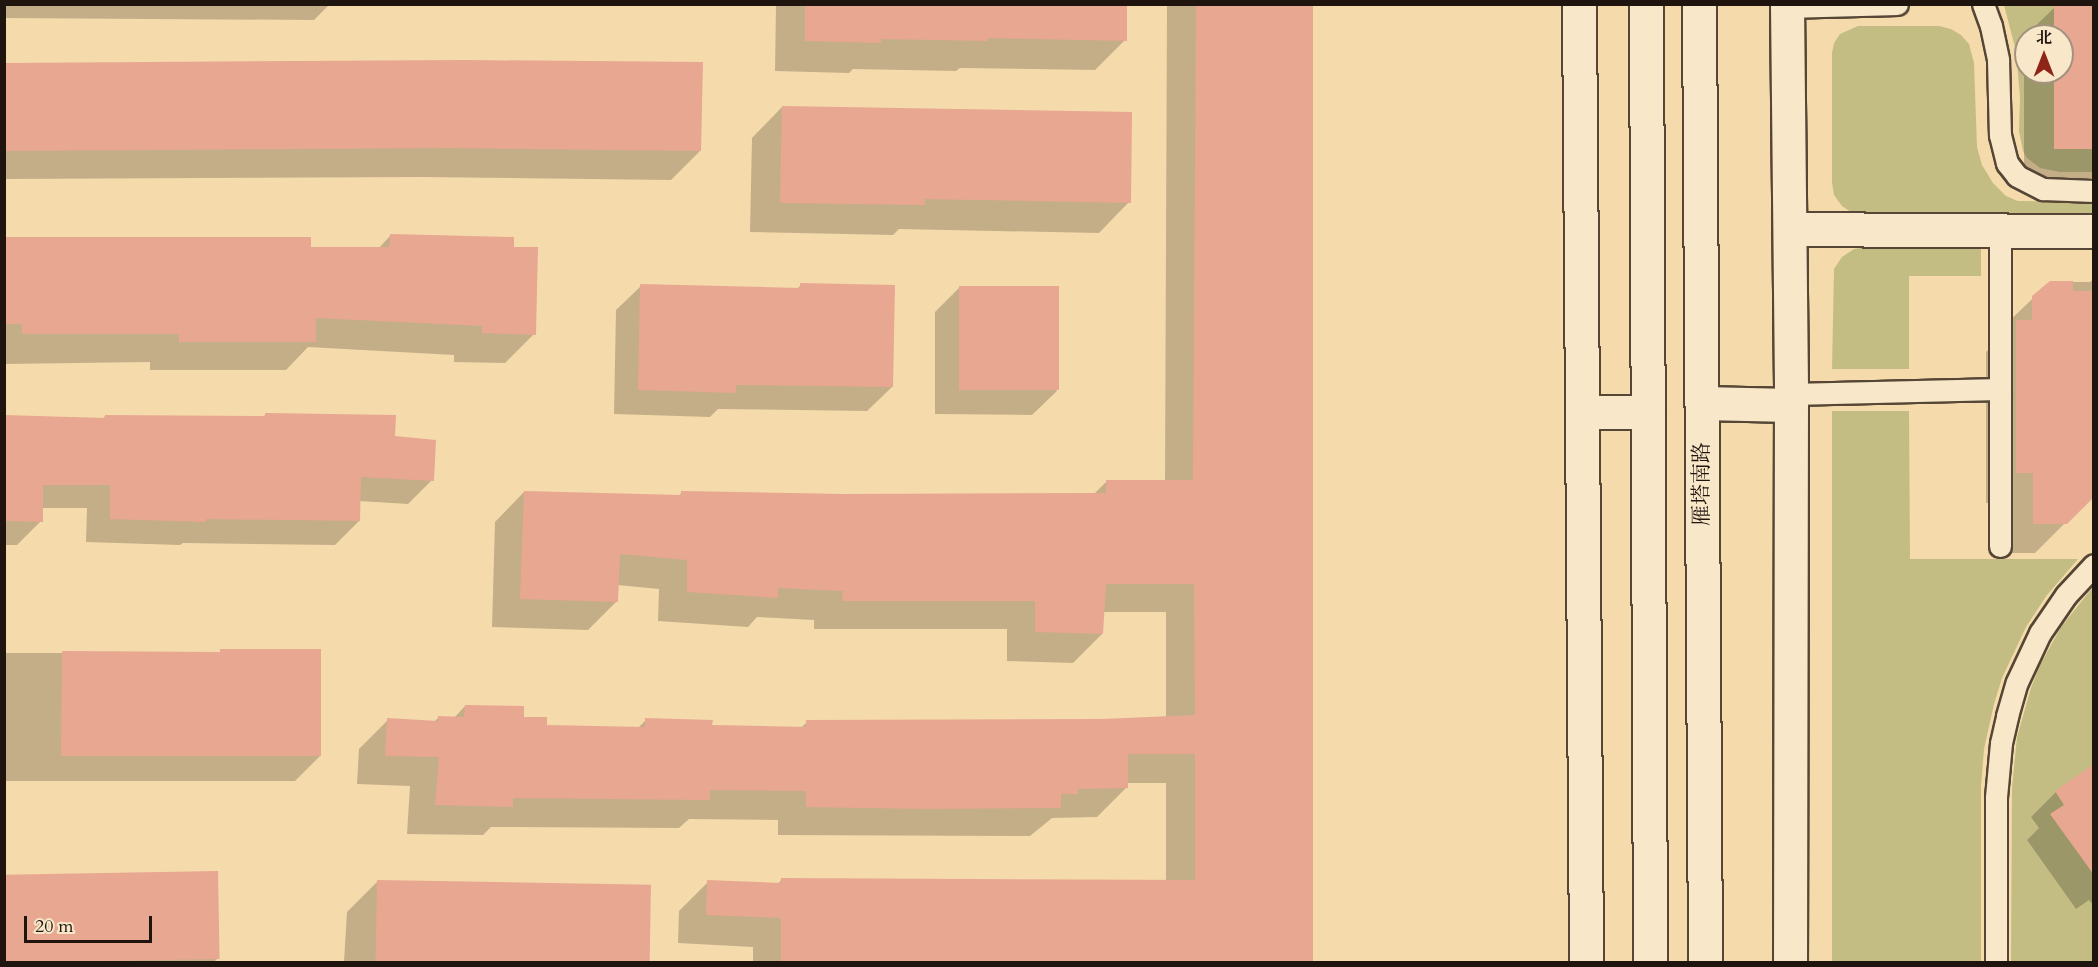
<!DOCTYPE html>
<meta charset="utf-8">
<style>
body{margin:0}
#map{position:relative;width:2098px;height:967px;overflow:hidden;background:#f5daab;font-family:Cardo,"Noto Serif SC",serif}
div>[style]{position:absolute}
.green>*{inset:0;background:#c3bd84}
.shadow>*{inset:0;background:#0003}
.building>*{inset:0;background:#e8a791;transform-origin:0 0}
.roads{filter:drop-shadow(2px 0 #554635) drop-shadow(-2px 0 #554635) drop-shadow(0 2px #554635) drop-shadow(0 -2px #554635)}
.lane>*{height:21px;margin:-10.5px;padding:0 10.5px;transform-origin:10.5px;border-radius:10.5px;background:#f8e7c8}
.street>*{height:33px;margin:-16.5px;padding:0 16.5px;transform-origin:16.5px;border-radius:16.5px;background:#f8e7c8}
.secondary>*{height:33px;margin:-16.5px;padding:0 16.5px;transform-origin:16.5px;border-radius:16.5px;background:#f8e7c8}
span{translate:-50% -50%;white-space:nowrap;text-align:center;line-height:1.15;-webkit-text-stroke:6px #f8e7c8;paint-order:stroke}
.street-label{font-size:21px;color:#20150e}
.frame{position:absolute;inset:0;border:6px solid #20150e;pointer-events:none}
.north{position:absolute;left:2014px;top:24px;width:60px;height:60px;box-sizing:border-box;background:#f8e7c8;border:2px solid #a2937e;border-radius:50%;rotate:0deg;font-size:16px;font-weight:700;line-height:24px;text-align:center;color:#20150e}
.north::after{content:'';display:block;margin:auto;width:21px;height:27px;background:#8f2418;clip-path:polygon(50% 0,100% 100%,50% 72%,0 100%)}
.scale{position:absolute;left:24px;top:916px;width:128px;height:27px;box-sizing:border-box;border:3px solid #20150e;border-top:0;padding-left:8px;font-size:18px;line-height:21px;white-space:nowrap;color:#20150e;-webkit-text-stroke:4px #f8e7c8;paint-order:stroke}
</style>
<div id="map">
<div class="green">
<div style="clip-path:polygon(evenodd,2004px 5px,2093px 5px,2093px 172px,2060px 172px,2040px 168px,2027px 158px,2023px 151px,2019px 131px,2020px 97px,2016px 51px,2004px 5px,2026px 36px,2062px 36px,2062px 72px,2026px 72px,2026px 36px)"></div>
<div style="clip-path:polygon(1858px 26px,1939px 26px,1951px 29px,1961px 35px,1969px 44px,1974px 63px,1977px 147px,1982px 165px,1993px 183px,2006px 196px,2018px 201px,2093px 202px,2093px 216px,1854px 214px,1842px 206px,1834px 195px,1832px 182px,1832px 53px,1834px 43px,1840px 34px)"></div>
<div style="clip-path:polygon(1867px 247px,1981px 247px,1981px 276px,1909px 276px,1909px 369px,1832px 369px,1834px 269px,1842px 257px,1854px 249px)"></div>
<div style="clip-path:polygon(1832px 411px,1909px 411px,1910px 559px,2078px 559px,2047px 595px,2026px 627px,2002px 678px,1994px 704px,1984px 749px,1981px 787px,1981px 962px,1832px 962px)"></div>
<div style="clip-path:polygon(2093px 587px,2093px 962px,2011px 962px,2012px 788px,2017px 737px,2031px 688px,2040px 665px,2061px 627px)"></div>
</div>
<div class="shadow">
<div style="clip-path:polygon(4px 4px,330px 4px,314px 20px,4px 18px)"></div>
<div style="clip-path:polygon(776px 4px,1126px 4px,1125px 40px,1095px 70px,960px 68px,956px 71px,853px 69px,849px 73px,775px 71px)"></div>
<div style="clip-path:polygon(1167px 4px,1311px 4px,1311px 962px,753px 962px,753px 947px,678px 943px,679px 911px,708px 882px,777px 885px,782px 879px,1166px 882px,1166px 783px,1126px 783px,1126px 788px,1097px 817px,1052px 818px,1030px 836px,778px 835px,778px 820px,689px 819px,679px 828px,491px 827px,483px 835px,407px 834px,410px 786px,357px 784px,359px 749px,388px 720px,433px 723px,438px 718px,454px 718px,465px 706px,546px 726px,638px 728px,646px 720px,710px 726px,800px 729px,807px 722px,1102px 721px,1166px 718px,1166px 612px,1103px 612px,1102px 634px,1073px 663px,1007px 661px,1007px 629px,814px 629px,814px 620px,757px 617px,748px 627px,658px 621px,659px 589px,617px 585px,617px 601px,588px 630px,492px 627px,495px 522px,524px 492px,678px 497px,682px 492px,843px 496px,1093px 495px,1107px 481px,1165px 481px)"></div>
<div style="clip-path:polygon(evenodd,2055px 7px,2094px 7px,2094px 178px,2024px 178px,2024px 37px,2055px 7px,2026px 36px,2062px 36px,2062px 72px,2026px 72px,2026px 36px)"></div>
<div style="clip-path:polygon(4px 65px,700px 151px,671px 180px,422px 177px,4px 179px)"></div>
<div style="clip-path:polygon(782px 107px,1129px 202px,1099px 233px,899px 229px,893px 235px,750px 232px,752px 138px)"></div>
<div style="clip-path:polygon(390px 236px,512px 248px,534px 334px,505px 363px,454px 362px,454px 355px,308px 347px,286px 370px,150px 370px,150px 362px,4px 364px,4px 239px,378px 249px)"></div>
<div style="clip-path:polygon(2094px 279px,2094px 494px,2035px 553px,2003px 553px,2003px 503px,1986px 503px,1986px 352px,2002px 336px,2002px 328px,2050px 282px,2090px 282px)"></div>
<div style="clip-path:polygon(801px 285px,892px 387px,867px 411px,718px 409px,710px 417px,614px 414px,616px 310px,641px 286px,797px 289px)"></div>
<div style="clip-path:polygon(960px 287px,1057px 391px,1032px 415px,935px 414px,935px 312px)"></div>
<div style="clip-path:polygon(265px 415px,394px 438px,432px 480px,408px 504px,359px 501px,359px 521px,335px 545px,183px 543px,180px 545px,86px 542px,87px 508px,42px 508px,41px 521px,17px 545px,4px 545px,4px 417px,103px 419px,105px 416px,263px 417px)"></div>
<div style="clip-path:polygon(221px 651px,320px 756px,295px 781px,4px 781px,4px 653px,219px 653px)"></div>
<div style="clip-path:polygon(2094px 766px,2094px 906px,2089px 900px,2076px 909px,2027px 840px,2039px 828px,2031px 817px,2056px 792px)"></div>
<div style="clip-path:polygon(4px 875px,218px 958px,214px 962px,4px 962px)"></div>
<div style="clip-path:polygon(378px 881px,649px 962px,344px 962px,347px 912px)"></div>
</div>
<div class="building">
<div style="clip-path:polygon(805px 4px,1127px 4px,1127px 41px,988px 38px,988px 41px,881px 39px,881px 43px,805px 41px)"></div>
<div style="clip-path:polygon(1196px 4px,1313px 4px,1313px 963px,781px 963px,781px 918px,706px 915px,707px 880px,781px 883px,781px 878px,1195px 880px,1195px 754px,1128px 754px,1128px 788px,1078px 789px,1078px 794px,1061px 794px,1061px 808px,927px 809px,806px 807px,806px 791px,710px 790px,710px 800px,513px 798px,513px 807px,435px 805px,439px 757px,385px 756px,387px 718px,438px 721px,438px 716px,464px 717px,465px 705px,524px 706px,524px 717px,547px 717px,547px 725px,645px 727px,645px 718px,713px 720px,712px 725px,806px 727px,806px 720px,1102px 719px,1195px 715px,1194px 584px,1106px 584px,1103px 634px,1035px 632px,1035px 601px,842px 601px,843px 591px,778px 588px,778px 598px,687px 592px,687px 560px,620px 554px,618px 602px,520px 599px,524px 491px,681px 495px,681px 491px,843px 494px,1106px 493px,1106px 480px,1193px 480px)"></div>
<div style="clip-path:polygon(2054px 5px,2094px 5px,2094px 149px,2054px 149px,2054px 72px,2062px 72px,2062px 36px,2054px 36px)"></div>
<div style="clip-path:polygon(465px 60px,703px 62px,701px 151px,452px 148px,4px 151px,4px 63px)"></div>
<div style="clip-path:polygon(782px 106px,1132px 112px,1131px 203px,925px 199px,925px 205px,780px 203px)"></div>
<div style="clip-path:polygon(390px 234px,514px 237px,514px 247px,538px 247px,536px 335px,482px 333px,482px 326px,316px 318px,316px 342px,179px 342px,179px 334px,22px 334px,22px 324px,4px 324px,4px 237px,311px 237px,311px 247px,389px 247px)"></div>
<div style="clip-path:polygon(2050px 281px,2073px 281px,2073px 291px,2094px 291px,2094px 497px,2067px 524px,2033px 524px,2033px 473px,2016px 473px,2016px 320px,2032px 320px,2032px 296px)"></div>
<div style="clip-path:polygon(800px 283px,895px 285px,893px 387px,736px 385px,736px 393px,638px 390px,640px 284px,800px 288px)"></div>
<div style="left:959px;top:286px;width:100px;height:104px"></div>
<div style="clip-path:polygon(265px 413px,396px 415px,395px 436px,436px 440px,434px 481px,361px 477px,360px 521px,206px 519px,206px 522px,110px 519px,110px 485px,43px 485px,43px 522px,4px 521px,4px 415px,105px 418px,105px 415px,265px 416px)"></div>
<div style="clip-path:polygon(220px 649px,321px 649px,321px 756px,61px 756px,62px 651px,220px 652px)"></div>
<div style="clip-path:polygon(2094px 764px,2094px 875px,2050px 814px,2064px 805px,2055px 791px)"></div>
<div style="left:218px;top:871px;width:88px;height:214px;rotate:89deg"></div>
<div style="left:377px;top:880px;width:274px;height:83px;rotate:1deg"></div>
</div>
<div class="roads">
<div class="lane">
<div style="left:1983px;top:4px;width:23px;rotate:70deg"></div>
<div style="left:1991px;top:26px;width:35px;rotate:78deg"></div>
<div style="left:1998px;top:60px;width:75px;rotate:88.5deg"></div>
<div style="left:2000px;top:135px;width:29px;rotate:76deg"></div>
<div style="left:2007px;top:163px;width:16px;rotate:52deg"></div>
<div style="left:2017px;top:176px;width:29px;rotate:27deg"></div>
<div style="left:2043px;top:189px;width:51px;rotate:2.2deg"></div>
<div style="left:1787px;top:7px;width:110px;rotate:-1.6deg"></div>
<div style="left:2000px;top:230px;width:316px;rotate:90deg"></div>
<div style="left:1791px;top:394px;width:209px;rotate:-1.4deg"></div>
<div style="left:1996px;top:962px;width:165px;rotate:-90deg"></div>
<div style="left:1996px;top:797px;width:54px;rotate:-84.7deg"></div>
<div style="left:2001px;top:743px;width:28px;rotate:-77deg"></div>
<div style="left:2007px;top:716px;width:35px;rotate:-74deg"></div>
<div style="left:2017px;top:682px;width:54px;rotate:-64.9deg"></div>
<div style="left:2040px;top:633px;width:46px;rotate:-55.6deg"></div>
<div style="left:2066px;top:595px;width:41px;rotate:-47deg"></div>
</div>
<div class="street">
<div style="left:1579px;top:4px;width:958px;rotate:89.58deg"></div>
<div style="left:1787px;top:4px;width:390px;rotate:89.4deg"></div>
<div style="left:1791px;top:394px;width:568px;rotate:90.1deg"></div>
<div style="left:1790px;top:229px;width:304px;rotate:0.4deg"></div>
<div style="left:1702px;top:403px;width:89px;rotate:1.3deg"></div>
<div style="left:1582px;top:412px;width:66px"></div>
</div>
<div class="secondary">
<div style="left:1646px;top:4px;width:958px;rotate:89.76deg"></div>
<div style="left:1699px;top:4px;width:958px;rotate:89.64deg"></div>
</div>
</div>
<div class="street-label">
<span style="left:1702px;top:484px;rotate:-90deg">雁塔南路</span>
</div>
<div class="frame"></div>
<div class="north">北</div>
<div class="scale">20 m</div>
</div>
